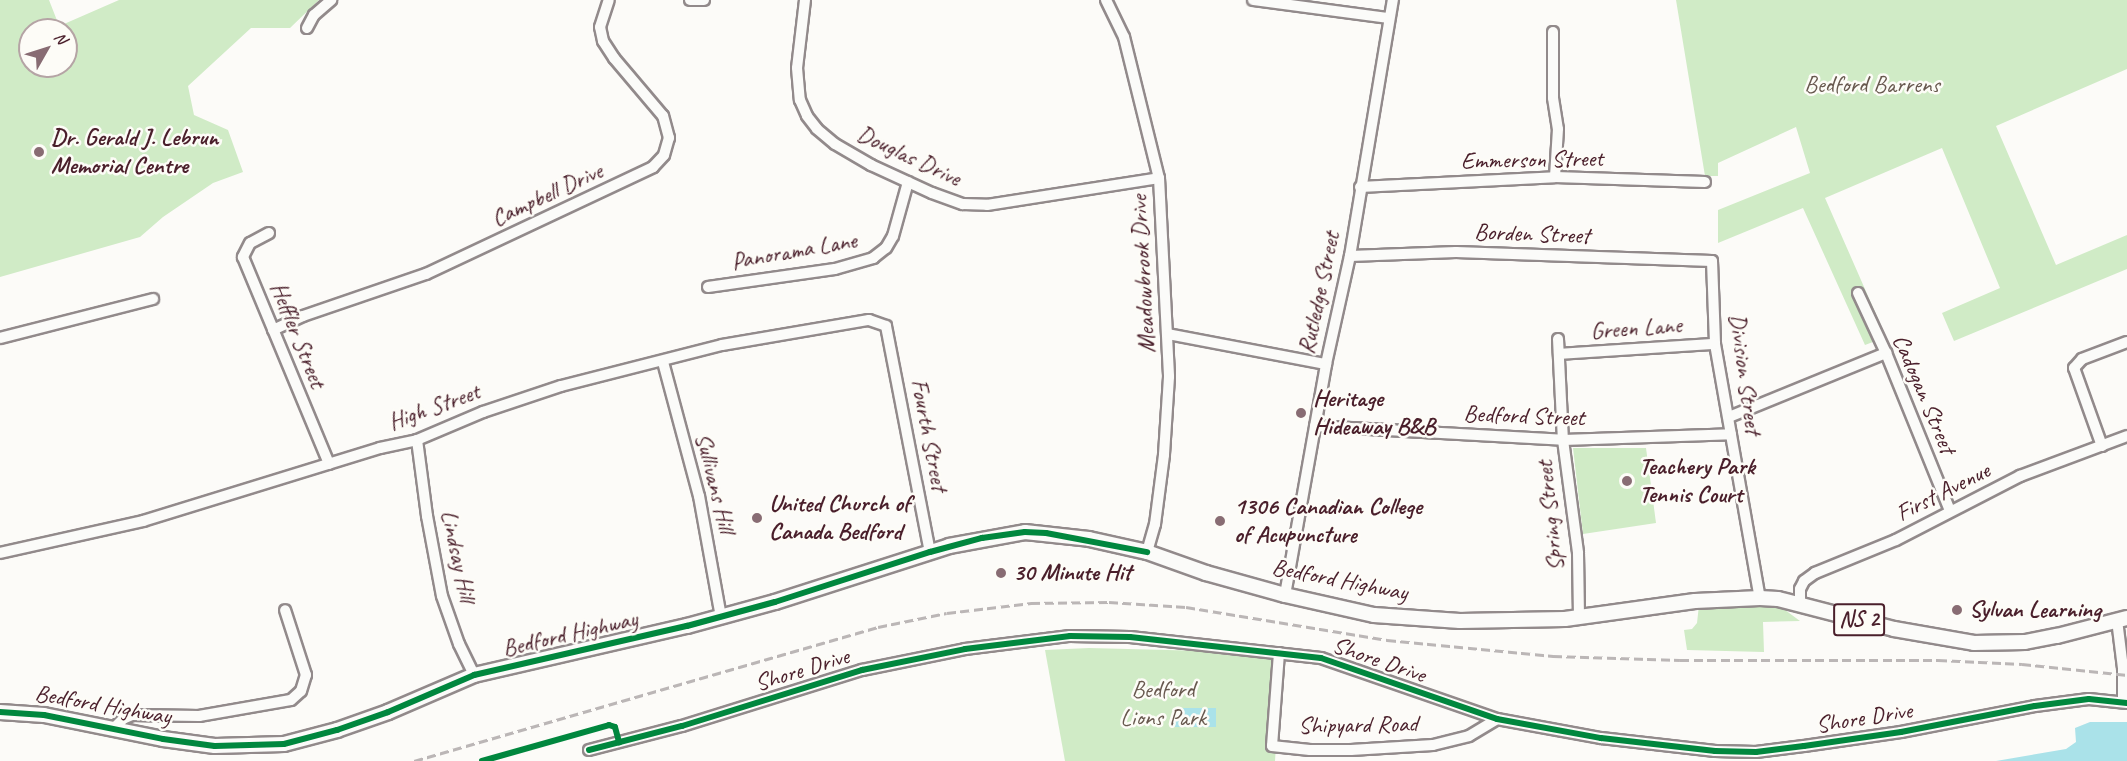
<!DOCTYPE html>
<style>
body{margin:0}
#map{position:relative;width:2127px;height:761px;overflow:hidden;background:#fcfbf8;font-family:Caveat,sans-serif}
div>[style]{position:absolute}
.green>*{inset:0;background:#d0ebc6}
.water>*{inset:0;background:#aae2e9;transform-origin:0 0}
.roads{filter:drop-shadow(2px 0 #928a8b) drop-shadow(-2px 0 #928a8b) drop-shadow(0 2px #928a8b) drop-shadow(0 -2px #928a8b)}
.minor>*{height:10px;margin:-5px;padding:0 5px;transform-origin:5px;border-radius:5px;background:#fbfbf9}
.major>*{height:14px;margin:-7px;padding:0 7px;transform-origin:7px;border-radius:7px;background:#fbfbf9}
.rail>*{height:3px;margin-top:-1.5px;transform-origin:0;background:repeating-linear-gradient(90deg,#bbb6b6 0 9px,transparent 0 13.5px)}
.cycleway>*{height:6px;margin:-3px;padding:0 3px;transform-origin:3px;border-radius:3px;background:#00873e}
.dots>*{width:16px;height:16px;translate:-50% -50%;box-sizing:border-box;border:3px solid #fdfcf7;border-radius:50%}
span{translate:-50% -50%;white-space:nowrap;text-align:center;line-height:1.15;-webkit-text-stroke:5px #fdfcf7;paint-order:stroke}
.shield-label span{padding:2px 4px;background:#fdfcf7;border:2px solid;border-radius:4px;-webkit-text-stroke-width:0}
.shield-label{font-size:22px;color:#4a1f2b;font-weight:700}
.park-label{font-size:24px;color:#67584e}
.poi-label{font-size:24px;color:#4a1f2b;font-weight:700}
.left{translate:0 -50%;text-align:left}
.street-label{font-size:24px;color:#4a1f2b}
.north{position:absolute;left:18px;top:18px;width:60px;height:60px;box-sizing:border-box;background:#fdfcf7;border:2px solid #b5a4a5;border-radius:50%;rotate:51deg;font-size:16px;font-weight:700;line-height:24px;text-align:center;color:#4a1f2b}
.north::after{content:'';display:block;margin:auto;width:21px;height:27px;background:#886c73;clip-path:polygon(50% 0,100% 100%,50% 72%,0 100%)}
</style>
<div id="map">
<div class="green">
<div style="clip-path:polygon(evenodd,0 0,49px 0,58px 23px,64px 24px,119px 0,319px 0,290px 28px,251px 28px,188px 86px,194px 115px,228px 130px,243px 172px,213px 183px,163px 217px,140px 237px,0 277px,0 0,30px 30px,66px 30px,66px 66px,30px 66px,30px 30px)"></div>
<div style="clip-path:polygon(1676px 0,2127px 0,2127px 69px,1996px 126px,2056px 265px,2127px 235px,2127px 269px,1954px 341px,1942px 313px,2000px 288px,1942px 148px,1825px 198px,1886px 337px,1865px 345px,1803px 208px,1718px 243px,1718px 210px,1810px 173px,1796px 127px,1718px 163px,1718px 176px,1705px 176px)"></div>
<div style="clip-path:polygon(1573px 448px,1646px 448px,1656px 523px,1583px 534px)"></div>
<div style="clip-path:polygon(1777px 604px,1800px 621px,1763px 622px,1764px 652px,1687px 650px,1684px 630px,1692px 629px,1697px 623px,1699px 605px)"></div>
<div style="clip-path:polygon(1089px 648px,1206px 651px,1281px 661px,1275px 761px,1065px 761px,1045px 650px)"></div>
</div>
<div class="water">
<div style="left:1216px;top:708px;width:19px;height:41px;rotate:90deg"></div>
<div style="clip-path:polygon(2090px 722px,2127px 722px,2127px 761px,1996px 761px,2066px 749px,2076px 742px,2075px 728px)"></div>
</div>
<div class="roads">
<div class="minor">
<div style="left:690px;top:0;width:14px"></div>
<div style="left:805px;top:0;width:68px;rotate:96.7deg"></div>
<div style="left:797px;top:68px;width:32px;rotate:85deg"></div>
<div style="left:800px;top:100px;width:17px;rotate:66deg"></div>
<div style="left:807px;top:116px;width:16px;rotate:52deg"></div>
<div style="left:817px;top:129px;width:23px;rotate:40deg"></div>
<div style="left:835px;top:144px;width:42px;rotate:30.3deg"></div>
<div style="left:871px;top:165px;width:67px;rotate:24.7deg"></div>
<div style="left:932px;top:193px;width:33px;rotate:20deg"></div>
<div style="left:963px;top:204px;width:24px;rotate:2deg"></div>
<div style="left:987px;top:205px;width:174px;rotate:-8.9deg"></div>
<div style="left:1106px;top:0;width:41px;rotate:64.1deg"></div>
<div style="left:1124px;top:37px;width:145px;rotate:76.1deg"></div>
<div style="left:1159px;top:178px;width:199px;rotate:87.1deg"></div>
<div style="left:1169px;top:377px;width:78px;rotate:93.7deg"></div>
<div style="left:1164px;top:455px;width:70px;rotate:97.4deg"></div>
<div style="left:1155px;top:524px;width:29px;rotate:106deg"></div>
<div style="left:1253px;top:0;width:136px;rotate:7.6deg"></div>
<div style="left:307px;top:28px;width:15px;rotate:-62deg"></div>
<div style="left:314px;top:15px;width:23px;rotate:-41deg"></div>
<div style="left:1553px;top:32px;width:66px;rotate:90deg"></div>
<div style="left:1553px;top:98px;width:31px;rotate:81deg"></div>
<div style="left:1558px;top:129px;width:48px;rotate:93.6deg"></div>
<div style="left:1360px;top:187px;width:195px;rotate:-2.9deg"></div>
<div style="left:1555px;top:177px;width:150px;rotate:1.9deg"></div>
<div style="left:269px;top:233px;width:21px;rotate:152deg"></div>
<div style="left:250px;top:243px;width:16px;rotate:117deg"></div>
<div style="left:243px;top:257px;width:224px;rotate:67.4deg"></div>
<div style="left:1350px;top:256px;width:106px;rotate:-2.2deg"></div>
<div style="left:1456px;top:252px;width:256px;rotate:2deg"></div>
<div style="left:1712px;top:261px;width:83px;rotate:87.9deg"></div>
<div style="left:1715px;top:344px;width:258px;rotate:80deg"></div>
<div style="left:708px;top:287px;width:128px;rotate:-8.1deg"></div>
<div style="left:835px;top:269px;width:40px;rotate:-16deg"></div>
<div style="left:873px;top:258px;width:16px;rotate:-38deg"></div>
<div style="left:886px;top:248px;width:14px;rotate:-60deg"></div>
<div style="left:893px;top:236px;width:56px;rotate:-74.5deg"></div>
<div style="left:1858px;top:293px;width:66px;rotate:65deg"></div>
<div style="left:1886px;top:353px;width:170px;rotate:67.9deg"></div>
<div style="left:273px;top:330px;width:33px;rotate:-25deg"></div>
<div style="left:303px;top:316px;width:130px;rotate:-18.9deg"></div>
<div style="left:426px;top:274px;width:251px;rotate:-25.2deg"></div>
<div style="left:653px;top:167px;width:16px;rotate:-47deg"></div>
<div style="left:664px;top:155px;width:18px;rotate:-74deg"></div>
<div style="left:669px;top:138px;width:23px;rotate:-105deg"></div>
<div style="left:663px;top:116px;width:76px;rotate:-130.2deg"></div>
<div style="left:614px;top:58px;width:20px;rotate:-123deg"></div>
<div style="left:603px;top:41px;width:14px;rotate:-102deg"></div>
<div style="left:600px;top:27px;width:28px;rotate:-72deg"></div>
<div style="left:1168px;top:334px;width:161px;rotate:10.8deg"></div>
<div style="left:0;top:338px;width:158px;rotate:-14.3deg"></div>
<div style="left:1558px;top:339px;width:101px;rotate:87.2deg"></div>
<div style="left:1563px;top:440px;width:114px;rotate:82.4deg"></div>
<div style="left:1578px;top:553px;width:64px;rotate:89.1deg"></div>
<div style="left:1559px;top:354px;width:156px;rotate:-3.7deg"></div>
<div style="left:663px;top:362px;width:139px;rotate:75deg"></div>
<div style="left:699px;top:496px;width:123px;rotate:79.7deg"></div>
<div style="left:1729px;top:417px;width:170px;rotate:-22.2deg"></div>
<div style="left:1315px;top:426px;width:248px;rotate:3.2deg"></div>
<div style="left:1563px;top:440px;width:168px;rotate:-2deg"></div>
<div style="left:417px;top:440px;width:77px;rotate:82.5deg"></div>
<div style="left:427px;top:516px;width:81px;rotate:79.4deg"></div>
<div style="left:442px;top:596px;width:51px;rotate:70.5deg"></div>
<div style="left:459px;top:644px;width:34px;rotate:64deg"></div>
<div style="left:2102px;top:446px;width:83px;rotate:-109.7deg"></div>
<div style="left:2074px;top:368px;width:12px;rotate:-48deg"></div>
<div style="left:2082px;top:359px;width:48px;rotate:-20.7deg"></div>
<div style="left:0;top:553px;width:147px;rotate:-12.6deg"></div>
<div style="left:143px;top:521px;width:248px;rotate:-17.1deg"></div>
<div style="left:380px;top:448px;width:38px;rotate:-12deg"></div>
<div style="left:417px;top:440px;width:72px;rotate:-23deg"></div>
<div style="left:483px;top:412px;width:82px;rotate:-18.4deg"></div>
<div style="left:561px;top:386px;width:166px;rotate:-14.3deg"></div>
<div style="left:722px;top:345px;width:149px;rotate:-9.7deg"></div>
<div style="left:869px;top:320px;width:18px;rotate:19deg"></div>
<div style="left:886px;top:326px;width:230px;rotate:79deg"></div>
<div style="left:1285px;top:595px;width:235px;rotate:-79.9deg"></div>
<div style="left:1326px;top:364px;width:111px;rotate:-77.5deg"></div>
<div style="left:1350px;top:256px;width:260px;rotate:-80.5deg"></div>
<div style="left:1800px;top:604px;width:15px;rotate:-90deg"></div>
<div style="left:1800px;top:589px;width:9px;rotate:-63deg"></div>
<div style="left:1804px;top:581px;width:14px;rotate:-36deg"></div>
<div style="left:1815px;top:573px;width:87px;rotate:-22.2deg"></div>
<div style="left:1896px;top:540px;width:140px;rotate:-27.3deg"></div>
<div style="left:2020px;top:476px;width:114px;rotate:-20.5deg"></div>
<div style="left:2117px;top:620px;width:48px;rotate:82.9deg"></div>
<div style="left:2123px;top:668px;width:34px;rotate:90deg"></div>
<div style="left:1279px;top:653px;width:93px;rotate:94.3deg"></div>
<div style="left:1272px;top:746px;width:38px;rotate:6deg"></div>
<div style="left:1310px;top:750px;width:41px"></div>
<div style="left:1351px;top:750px;width:82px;rotate:-3.5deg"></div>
<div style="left:1433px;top:745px;width:37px;rotate:-14deg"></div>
<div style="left:1469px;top:736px;width:33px;rotate:-31deg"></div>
<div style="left:112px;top:730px;width:16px;rotate:-45deg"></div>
<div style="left:123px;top:719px;width:10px;rotate:-24deg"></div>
<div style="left:132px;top:715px;width:67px;rotate:0.9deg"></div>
<div style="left:199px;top:716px;width:93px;rotate:-9.9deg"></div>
<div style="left:291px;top:700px;width:13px;rotate:-42deg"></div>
<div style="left:301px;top:691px;width:17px;rotate:-73deg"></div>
<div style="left:306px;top:675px;width:68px;rotate:-107.9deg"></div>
<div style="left:589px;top:750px;width:96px;rotate:-14.5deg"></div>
<div style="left:682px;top:726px;width:189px;rotate:-17.3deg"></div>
<div style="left:862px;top:670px;width:105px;rotate:-11.5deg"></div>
<div style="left:965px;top:649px;width:106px;rotate:-7.1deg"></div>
<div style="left:1070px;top:636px;width:60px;rotate:1deg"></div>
<div style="left:1130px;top:637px;width:192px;rotate:6.3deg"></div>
<div style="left:1321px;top:658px;width:186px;rotate:19.1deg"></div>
<div style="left:1497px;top:719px;width:106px;rotate:10.4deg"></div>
<div style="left:1601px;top:738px;width:115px;rotate:6.5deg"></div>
<div style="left:1715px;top:751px;width:41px;rotate:1.4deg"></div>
<div style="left:1756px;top:752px;width:48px;rotate:-7.1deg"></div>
<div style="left:1804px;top:746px;width:98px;rotate:-8.2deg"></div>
<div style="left:1901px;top:732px;width:136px;rotate:-11deg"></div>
<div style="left:2035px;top:706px;width:54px;rotate:-7.4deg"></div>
<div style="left:2089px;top:699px;width:38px;rotate:6deg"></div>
</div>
<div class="major">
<div style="left:0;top:712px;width:44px;rotate:3.9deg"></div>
<div style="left:44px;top:715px;width:121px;rotate:11.4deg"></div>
<div style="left:163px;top:739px;width:52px;rotate:7.7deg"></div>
<div style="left:215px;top:746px;width:69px;rotate:-1.7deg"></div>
<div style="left:284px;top:744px;width:55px;rotate:-14.8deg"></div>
<div style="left:337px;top:730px;width:54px;rotate:-19.4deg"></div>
<div style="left:388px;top:712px;width:94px;rotate:-23.3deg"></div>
<div style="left:474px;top:675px;width:219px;rotate:-13deg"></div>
<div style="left:687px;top:626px;width:91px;rotate:-15.3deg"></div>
<div style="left:775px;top:602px;width:183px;rotate:-17.8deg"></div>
<div style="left:949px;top:546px;width:77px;rotate:-10.4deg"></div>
<div style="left:1025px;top:532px;width:64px;rotate:6.2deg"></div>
<div style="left:1089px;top:539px;width:59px;rotate:12.6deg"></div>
<div style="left:1147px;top:552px;width:63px;rotate:19.6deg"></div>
<div style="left:1206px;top:573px;width:82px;rotate:15.6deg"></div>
<div style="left:1285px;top:595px;width:91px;rotate:12.7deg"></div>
<div style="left:1374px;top:615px;width:86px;rotate:4deg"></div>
<div style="left:1460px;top:621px;width:105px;rotate:-1.1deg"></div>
<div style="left:1565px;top:619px;width:131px;rotate:-7.9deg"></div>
<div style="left:1695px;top:601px;width:65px;rotate:-2.6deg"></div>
<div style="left:1760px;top:598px;width:18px;rotate:3deg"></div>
<div style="left:1778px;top:599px;width:120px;rotate:14.5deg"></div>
<div style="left:1894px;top:629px;width:81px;rotate:9.9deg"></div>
<div style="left:1974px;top:643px;width:51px;rotate:-1.1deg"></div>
<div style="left:2025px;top:642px;width:33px;rotate:-11deg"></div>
<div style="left:2057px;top:636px;width:72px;rotate:-14.4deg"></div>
</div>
</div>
<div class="rail">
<div style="left:414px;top:761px;width:483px;rotate:-16.1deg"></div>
<div style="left:878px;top:627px;width:70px;rotate:-11.5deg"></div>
<div style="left:947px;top:613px;width:85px;rotate:-6.8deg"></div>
<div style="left:1031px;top:603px;width:78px;rotate:-0.7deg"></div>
<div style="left:1109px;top:602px;width:77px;rotate:3.7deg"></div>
<div style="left:1186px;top:607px;width:204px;rotate:9.3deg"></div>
<div style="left:1387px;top:640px;width:167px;rotate:5.5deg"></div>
<div style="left:1553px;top:656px;width:127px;rotate:1.8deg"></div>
<div style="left:1680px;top:660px;width:258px"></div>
<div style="left:1938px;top:660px;width:84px;rotate:2.7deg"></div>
<div style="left:2022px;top:664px;width:106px;rotate:6deg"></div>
</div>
<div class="cycleway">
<div style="left:0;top:712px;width:44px;rotate:3.9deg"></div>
<div style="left:44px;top:715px;width:121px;rotate:11.4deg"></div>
<div style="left:163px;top:739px;width:52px;rotate:7.7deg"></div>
<div style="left:215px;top:746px;width:69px;rotate:-1.7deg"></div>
<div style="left:284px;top:744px;width:55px;rotate:-14.8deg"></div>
<div style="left:337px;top:730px;width:54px;rotate:-19.4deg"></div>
<div style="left:388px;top:712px;width:94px;rotate:-23.3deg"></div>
<div style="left:474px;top:675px;width:219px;rotate:-13deg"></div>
<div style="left:687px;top:626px;width:91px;rotate:-15.3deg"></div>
<div style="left:775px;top:602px;width:163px;rotate:-17.9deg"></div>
<div style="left:930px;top:552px;width:54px;rotate:-15.1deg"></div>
<div style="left:982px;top:538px;width:43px;rotate:-7.9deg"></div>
<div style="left:1025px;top:532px;width:21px;rotate:3deg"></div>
<div style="left:1046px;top:533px;width:103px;rotate:10.7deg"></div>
<div style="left:589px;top:750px;width:96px;rotate:-14.5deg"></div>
<div style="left:682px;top:726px;width:189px;rotate:-17.3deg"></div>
<div style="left:862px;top:670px;width:105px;rotate:-11.5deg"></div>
<div style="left:965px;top:649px;width:106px;rotate:-7.1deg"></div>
<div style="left:1070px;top:636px;width:60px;rotate:1deg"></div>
<div style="left:1130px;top:637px;width:192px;rotate:6.3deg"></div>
<div style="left:1321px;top:658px;width:186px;rotate:19.1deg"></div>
<div style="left:1497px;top:719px;width:106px;rotate:10.4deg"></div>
<div style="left:1601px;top:738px;width:115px;rotate:6.5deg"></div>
<div style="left:1715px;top:751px;width:41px;rotate:1.4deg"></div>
<div style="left:1756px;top:752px;width:48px;rotate:-7.1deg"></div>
<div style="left:1804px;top:746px;width:98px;rotate:-8.2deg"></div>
<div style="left:1901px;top:732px;width:136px;rotate:-11deg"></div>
<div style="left:2035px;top:706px;width:54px;rotate:-7.4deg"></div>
<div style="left:2089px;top:699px;width:38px;rotate:6deg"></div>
<div style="left:482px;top:761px;width:132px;rotate:-15.8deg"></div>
<div style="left:609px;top:725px;width:6px;rotate:18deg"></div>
<div style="left:615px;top:727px;width:16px;rotate:75deg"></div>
</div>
<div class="dots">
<div style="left:39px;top:152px;background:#886c73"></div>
<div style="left:1301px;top:413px;background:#886c73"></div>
<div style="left:1627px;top:481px;background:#886c73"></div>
<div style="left:757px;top:518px;background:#886c73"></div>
<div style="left:1220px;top:521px;background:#886c73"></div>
<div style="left:1001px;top:573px;background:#886c73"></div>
<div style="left:1957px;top:610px;background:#886c73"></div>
</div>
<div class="shield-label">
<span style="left:1859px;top:620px">NS 2</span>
</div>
<div class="park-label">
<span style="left:1872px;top:85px">Bedford Barrens</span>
<span style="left:1163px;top:704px">Bedford<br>Lions Park</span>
</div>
<div class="poi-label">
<span class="left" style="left:51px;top:152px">Dr. Gerald J. Lebrun<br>Memorial Centre</span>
<span class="left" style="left:1313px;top:413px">Heritage<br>Hideaway B&amp;B</span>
<span class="left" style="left:1639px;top:481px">Teachery Park<br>Tennis Court</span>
<span class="left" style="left:769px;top:518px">United Church of<br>Canada Bedford</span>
<span class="left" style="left:1234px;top:521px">1306 Canadian College<br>of Acupuncture</span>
<span class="left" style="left:1013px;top:573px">30 Minute Hit</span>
<span class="left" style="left:1969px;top:610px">Sylvan Learning</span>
</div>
<div class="street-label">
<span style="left:909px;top:156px;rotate:25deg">Douglas Drive</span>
<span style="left:1532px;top:160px;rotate:-1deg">Emmerson Street</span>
<span style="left:547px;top:195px;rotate:-25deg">Campbell Drive</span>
<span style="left:1532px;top:234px;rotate:2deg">Borden Street</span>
<span style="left:794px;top:251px;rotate:-10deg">Panorama Lane</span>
<span style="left:1143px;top:274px;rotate:-93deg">Meadowbrook Drive</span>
<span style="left:1319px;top:293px;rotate:-78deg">Rutledge Street</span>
<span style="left:1636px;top:328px;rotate:-4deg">Green Lane</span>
<span style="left:298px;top:335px;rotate:68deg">Heffler Street</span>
<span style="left:1745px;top:374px;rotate:82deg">Division Street</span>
<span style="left:1924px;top:394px;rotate:67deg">Cadogan Street</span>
<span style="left:434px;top:407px;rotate:-20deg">High Street</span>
<span style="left:1524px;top:416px;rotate:2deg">Bedford Street</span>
<span style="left:929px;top:435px;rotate:79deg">Fourth Street</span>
<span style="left:715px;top:483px;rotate:76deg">Sullivans Hill</span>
<span style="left:1943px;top:492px;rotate:-27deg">First Avenue</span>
<span style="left:1550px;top:516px;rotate:-96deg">Spring Street</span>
<span style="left:458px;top:556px;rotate:78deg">Lindsay Hill</span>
<span style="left:1340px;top:580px;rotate:11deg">Bedford Highway</span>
<span style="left:570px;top:634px;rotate:-13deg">Bedford Highway</span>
<span style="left:1379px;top:660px;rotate:19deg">Shore Drive</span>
<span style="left:802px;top:670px;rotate:-17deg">Shore Drive</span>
<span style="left:103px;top:705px;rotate:10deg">Bedford Highway</span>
<span style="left:1864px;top:718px;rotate:-9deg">Shore Drive</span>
<span style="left:1358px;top:725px;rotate:-1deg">Shipyard Road</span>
</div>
<div class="north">N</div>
</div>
